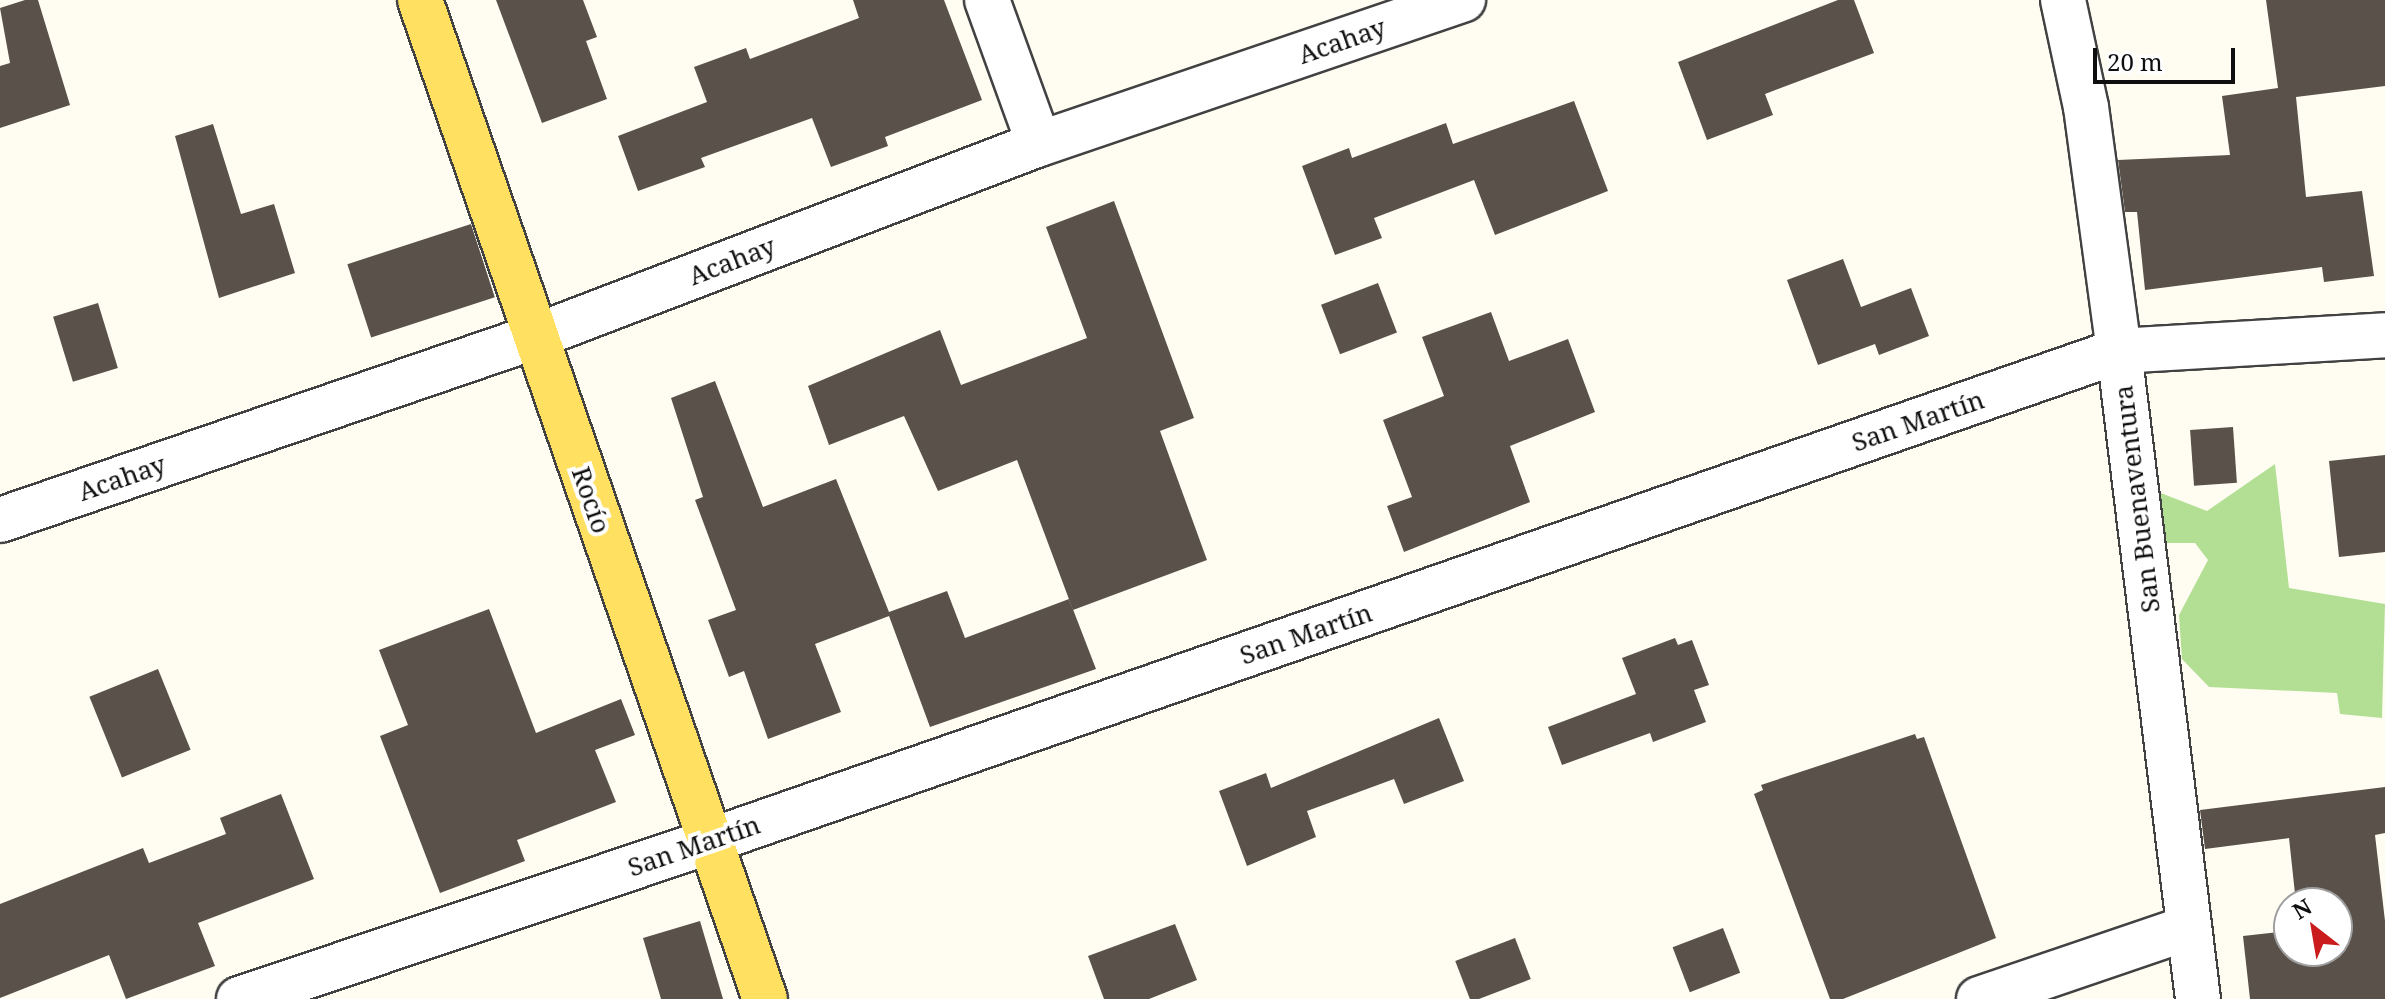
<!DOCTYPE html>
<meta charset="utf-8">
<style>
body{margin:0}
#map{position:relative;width:2385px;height:999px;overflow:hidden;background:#fffdf1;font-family:"Noto Serif",serif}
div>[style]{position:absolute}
.forest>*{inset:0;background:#b3df95}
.building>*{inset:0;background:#59514a;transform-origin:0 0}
.roads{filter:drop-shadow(2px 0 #424242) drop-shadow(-2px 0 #424242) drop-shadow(0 2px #424242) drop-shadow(0 -2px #424242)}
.minor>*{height:44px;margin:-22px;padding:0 22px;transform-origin:22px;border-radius:22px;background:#fff}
.major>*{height:44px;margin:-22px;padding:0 22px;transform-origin:22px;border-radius:22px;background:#ffe061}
span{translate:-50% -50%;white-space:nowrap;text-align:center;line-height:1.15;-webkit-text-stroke:8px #fff;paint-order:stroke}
.street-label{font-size:26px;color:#0f0f0f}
.north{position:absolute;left:2273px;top:887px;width:80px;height:80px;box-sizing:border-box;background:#fff;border:2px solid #9f9f9f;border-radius:50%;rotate:329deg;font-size:22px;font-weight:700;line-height:32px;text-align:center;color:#0f0f0f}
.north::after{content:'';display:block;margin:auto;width:28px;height:36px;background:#ca1c1c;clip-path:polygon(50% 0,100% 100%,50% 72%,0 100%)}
.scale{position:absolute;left:2093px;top:48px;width:142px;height:36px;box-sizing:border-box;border:4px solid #0f0f0f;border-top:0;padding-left:10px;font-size:24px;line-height:28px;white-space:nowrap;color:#0f0f0f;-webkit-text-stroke:6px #fff;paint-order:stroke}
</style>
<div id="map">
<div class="forest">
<div style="clip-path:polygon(2275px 464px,2289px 588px,2385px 604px,2382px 718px,2340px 714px,2337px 693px,2209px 687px,2182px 659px,2179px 615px,2208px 560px,2195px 543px,2152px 543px,2153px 490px,2207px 511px)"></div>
</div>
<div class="building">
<div style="clip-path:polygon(25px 0,38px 0,70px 105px,0 128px,0 66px,10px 63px,0 8px)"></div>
<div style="clip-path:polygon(496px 0,583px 0,597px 37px,586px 41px,607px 99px,542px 123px)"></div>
<div style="clip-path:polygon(853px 0,944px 0,982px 100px,885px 137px,888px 146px,831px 167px,812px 118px,701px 158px,705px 167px,638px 191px,618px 136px,707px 102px,694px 67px,746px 48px,750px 59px,859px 18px)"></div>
<div style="clip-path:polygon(1838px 0,1854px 0,1874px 53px,1765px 94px,1773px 115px,1707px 140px,1678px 62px)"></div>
<div style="clip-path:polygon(2266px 0,2385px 0,2385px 86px,2296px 97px,2306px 197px,2362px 191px,2374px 276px,2324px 282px,2322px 267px,2145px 290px,2137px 212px,2125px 212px,2118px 160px,2230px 155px,2222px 96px,2278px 88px)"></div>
<div style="clip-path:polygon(1574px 101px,1608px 191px,1495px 235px,1474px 180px,1374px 218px,1382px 238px,1335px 255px,1302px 166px,1349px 148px,1352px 158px,1446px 123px,1453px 144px)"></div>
<div style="clip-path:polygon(213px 124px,241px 214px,274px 204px,295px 273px,219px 298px,175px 136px)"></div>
<div style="clip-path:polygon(1114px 201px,1194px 418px,1160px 431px,1207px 560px,1073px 610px,1017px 460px,938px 491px,904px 416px,829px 445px,808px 386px,940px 330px,961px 385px,1087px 338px,1046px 227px)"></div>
<div style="left:471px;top:224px;width:77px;height:130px;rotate:72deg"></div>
<div style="clip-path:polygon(1843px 259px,1861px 307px,1911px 288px,1929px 336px,1879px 355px,1875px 344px,1818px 365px,1787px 280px)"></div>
<div style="left:1378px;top:283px;width:53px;height:61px;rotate:69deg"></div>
<div style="left:98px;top:303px;width:68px;height:47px;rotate:73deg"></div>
<div style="clip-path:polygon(1491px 312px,1509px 361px,1568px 339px,1595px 412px,1510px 446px,1530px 502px,1404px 552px,1387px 506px,1412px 497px,1383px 420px,1444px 396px,1422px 337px)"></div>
<div style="clip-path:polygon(715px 381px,763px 507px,836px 479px,889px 612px,947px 591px,965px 638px,1069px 599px,1096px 669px,930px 727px,889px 616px,815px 644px,841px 712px,768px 739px,744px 671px,729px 677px,708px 620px,736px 610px,695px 500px,703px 497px,671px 398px)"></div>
<div style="left:2233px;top:427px;width:56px;height:43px;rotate:86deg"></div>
<div style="clip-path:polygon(2385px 455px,2385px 552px,2339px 557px,2329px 461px)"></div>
<div style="clip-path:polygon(489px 609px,536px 733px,621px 699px,635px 735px,595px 750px,616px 802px,517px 840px,525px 861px,440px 893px,380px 736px,408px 725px,379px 650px)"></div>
<div style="clip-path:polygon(1675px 638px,1678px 645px,1692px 640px,1709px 685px,1694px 690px,1706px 722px,1653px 742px,1650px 733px,1562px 765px,1548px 727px,1636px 694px,1622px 658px)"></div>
<div style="left:158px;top:669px;width:87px;height:74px;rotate:68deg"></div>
<div style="clip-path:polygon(1439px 718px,1464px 781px,1404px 804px,1394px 779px,1307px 811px,1316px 837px,1247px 866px,1219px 791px,1266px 773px,1271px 788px)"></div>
<div style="clip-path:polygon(1915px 734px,1917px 739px,1924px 737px,1996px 938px,1843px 999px,1830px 999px,1754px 794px,1763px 790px,1761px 785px)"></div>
<div style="clip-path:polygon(2385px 787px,2385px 833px,2375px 835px,2385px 921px,2385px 999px,2250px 999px,2243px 936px,2289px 931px,2289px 951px,2337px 951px,2337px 903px,2296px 903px,2289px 838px,2205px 849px,2200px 810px)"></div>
<div style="clip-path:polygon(281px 794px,314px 879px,198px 923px,215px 966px,126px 999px,109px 955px,0 998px,0 904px,143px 848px,149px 863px,226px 834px,220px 818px)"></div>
<div style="clip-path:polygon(700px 921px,723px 999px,661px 999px,643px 938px)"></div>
<div style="clip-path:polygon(1175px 924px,1197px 980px,1149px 999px,1104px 999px,1088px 956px)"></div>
<div style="left:1723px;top:928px;width:48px;height:54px;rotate:69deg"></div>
<div style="left:1515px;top:938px;width:44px;height:64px;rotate:69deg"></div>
</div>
<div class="roads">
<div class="minor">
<div style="left:987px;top:0;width:153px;rotate:70.1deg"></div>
<div style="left:2063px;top:0;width:109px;rotate:77.9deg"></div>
<div style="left:2086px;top:107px;width:246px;rotate:82.3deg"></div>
<div style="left:2119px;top:351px;width:653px;rotate:83.05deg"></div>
<div style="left:0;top:520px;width:564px;rotate:-18.92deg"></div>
<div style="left:534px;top:337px;width:541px;rotate:-20.92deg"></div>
<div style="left:1039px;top:144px;width:448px;rotate:-18.8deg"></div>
<div style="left:239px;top:999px;width:497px;rotate:-18.5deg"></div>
<div style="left:710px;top:841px;width:1492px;rotate:-19.18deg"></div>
<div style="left:2119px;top:351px;width:266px;rotate:-3.4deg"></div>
<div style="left:1979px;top:999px;width:220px;rotate:-18.8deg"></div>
</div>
<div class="major">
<div style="left:420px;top:0;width:1057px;rotate:70.95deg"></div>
</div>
</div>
<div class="street-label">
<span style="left:1342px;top:41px;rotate:-19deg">Acahay</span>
<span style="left:732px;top:261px;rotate:-21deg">Acahay</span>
<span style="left:1918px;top:421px;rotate:-19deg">San Martín</span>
<span style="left:122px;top:478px;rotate:-19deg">Acahay</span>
<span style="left:2137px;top:499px;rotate:-97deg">San Buenaventura</span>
<span style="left:591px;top:500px;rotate:71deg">Rocío</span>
<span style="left:1306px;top:634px;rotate:-19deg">San Martín</span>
<span style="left:694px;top:846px;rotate:-19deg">San Martín</span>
</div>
<div class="north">N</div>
<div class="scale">20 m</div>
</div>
